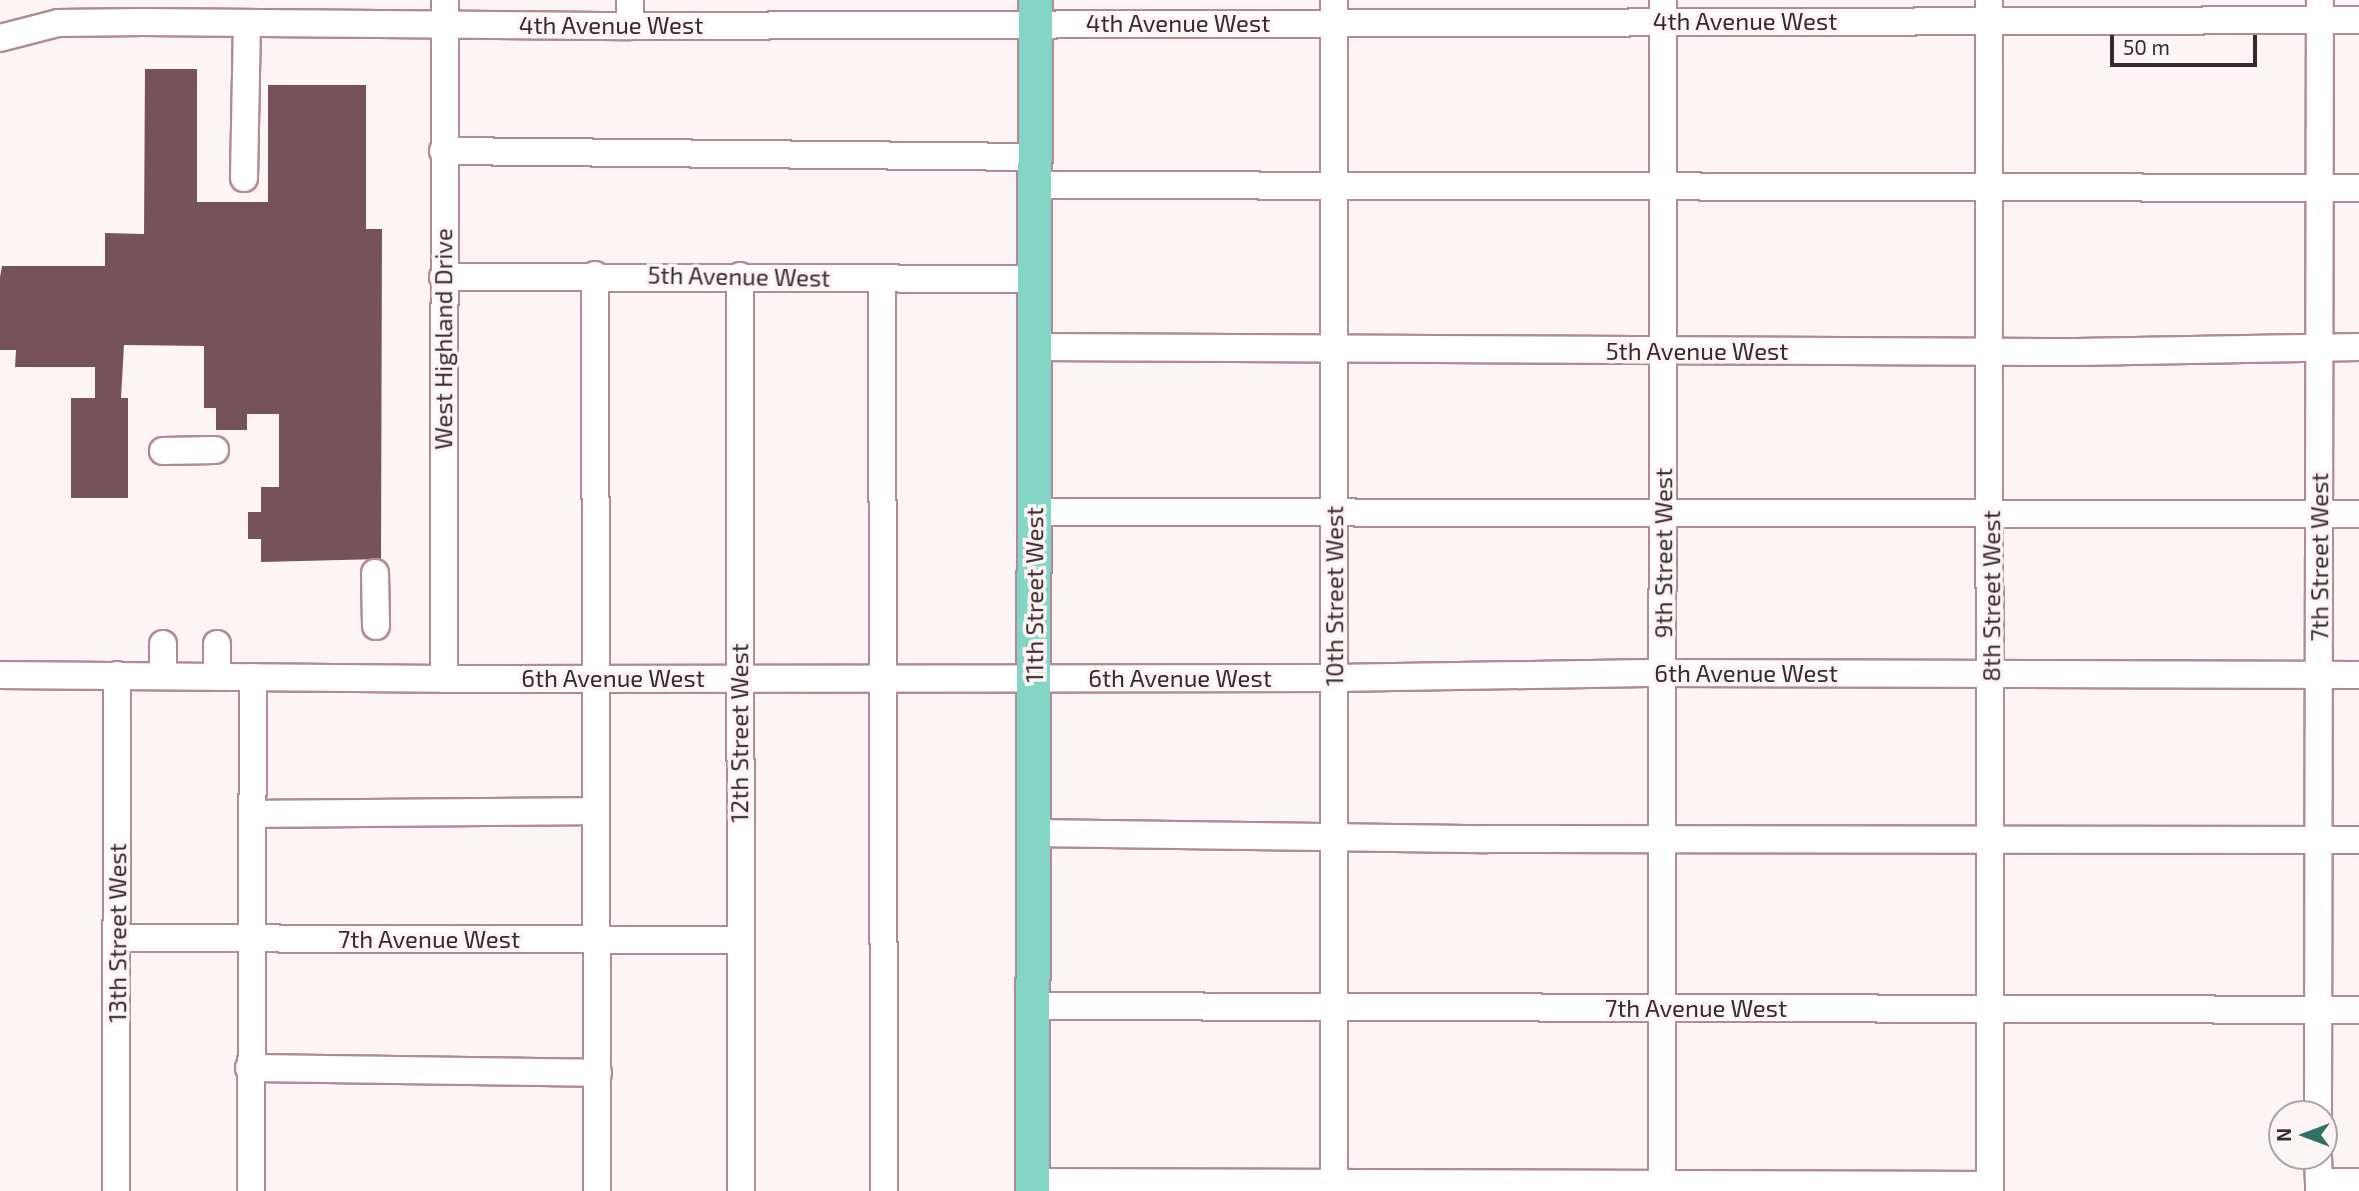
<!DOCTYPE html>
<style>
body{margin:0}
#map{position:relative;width:2359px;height:1191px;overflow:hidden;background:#fdf4f6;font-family:"Exo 2",sans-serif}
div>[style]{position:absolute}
.building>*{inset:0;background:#76525c}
.roads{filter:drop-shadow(2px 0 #b18a94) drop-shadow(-2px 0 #b18a94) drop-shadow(0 2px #b18a94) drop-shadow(0 -2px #b18a94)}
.minor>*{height:26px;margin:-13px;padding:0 13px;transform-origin:13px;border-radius:13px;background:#fff}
.major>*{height:33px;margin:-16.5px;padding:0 16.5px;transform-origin:16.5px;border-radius:16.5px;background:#83d6c5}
span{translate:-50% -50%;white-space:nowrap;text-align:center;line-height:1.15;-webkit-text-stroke:7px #fdf4f6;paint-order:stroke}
.street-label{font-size:24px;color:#39282d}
.north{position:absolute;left:2268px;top:1100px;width:70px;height:70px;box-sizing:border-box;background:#fdf4f6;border:2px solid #afa2a6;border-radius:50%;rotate:270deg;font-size:19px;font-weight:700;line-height:28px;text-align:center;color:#39282d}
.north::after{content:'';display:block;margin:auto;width:24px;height:32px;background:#2f7162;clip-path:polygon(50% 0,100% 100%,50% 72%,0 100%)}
.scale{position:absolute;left:2110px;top:35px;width:147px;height:32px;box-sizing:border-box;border:4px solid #39282d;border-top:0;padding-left:9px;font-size:21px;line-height:24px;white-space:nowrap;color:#39282d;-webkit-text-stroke:5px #fdf4f6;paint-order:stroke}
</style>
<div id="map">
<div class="building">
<div style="clip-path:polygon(145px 69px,197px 69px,197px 202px,268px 202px,268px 85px,366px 85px,366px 229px,382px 229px,381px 559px,261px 562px,261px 539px,248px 539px,248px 512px,261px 512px,261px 487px,279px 487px,279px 414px,247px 414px,247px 430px,216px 430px,216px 408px,204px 408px,204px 346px,124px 345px,121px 398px,128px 398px,128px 498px,71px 498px,71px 398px,95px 398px,95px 367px,15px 367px,16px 350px,0 350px,0 277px,2px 266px,105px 266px,105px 233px,144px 234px)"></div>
</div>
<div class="roads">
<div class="minor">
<div style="left:1989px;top:0;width:1191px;rotate:89.95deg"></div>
<div style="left:630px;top:26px;width:26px;rotate:-90deg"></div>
<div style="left:0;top:38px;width:60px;rotate:-14.5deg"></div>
<div style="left:58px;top:23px;width:85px;rotate:-0.7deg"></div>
<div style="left:143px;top:22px;width:487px;rotate:0.5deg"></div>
<div style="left:630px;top:26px;width:1729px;rotate:-0.2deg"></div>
<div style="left:443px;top:151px;width:594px;rotate:0.58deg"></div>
<div style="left:244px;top:178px;width:154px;rotate:-88.9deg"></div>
<div style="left:1037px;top:185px;width:1322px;rotate:0.13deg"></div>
<div style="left:595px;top:275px;width:916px;rotate:89.87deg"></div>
<div style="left:740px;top:276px;width:915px;rotate:89.94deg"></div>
<div style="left:443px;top:277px;width:593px;rotate:0.19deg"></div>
<div style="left:882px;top:278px;width:913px;rotate:89.87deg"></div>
<div style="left:1036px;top:347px;width:1041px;rotate:0.28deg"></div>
<div style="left:2077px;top:352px;width:282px;rotate:-1deg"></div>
<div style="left:163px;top:451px;width:52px;rotate:-1.1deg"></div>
<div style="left:1034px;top:512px;width:1325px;rotate:0.09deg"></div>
<div style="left:375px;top:573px;width:53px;rotate:88.9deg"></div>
<div style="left:0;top:675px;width:444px;rotate:0.5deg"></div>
<div style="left:444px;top:679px;width:890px;rotate:-0.06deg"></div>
<div style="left:1334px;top:678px;width:329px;rotate:-0.9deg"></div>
<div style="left:1663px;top:673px;width:696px;rotate:0.16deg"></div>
<div style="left:163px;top:676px;width:32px;rotate:-90deg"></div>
<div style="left:217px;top:677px;width:33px;rotate:-90deg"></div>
<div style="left:444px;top:679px;width:679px;rotate:-89.92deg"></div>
<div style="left:255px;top:814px;width:341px;rotate:-0.5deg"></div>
<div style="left:1032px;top:833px;width:453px;rotate:0.8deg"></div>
<div style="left:1485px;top:839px;width:874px;rotate:0.07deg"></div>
<div style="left:118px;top:938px;width:621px;rotate:0.18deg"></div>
<div style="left:1032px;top:1006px;width:1327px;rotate:0.17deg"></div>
<div style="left:249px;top:1068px;width:349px;rotate:0.8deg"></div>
<div style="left:2318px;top:1114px;width:1114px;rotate:-89.9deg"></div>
<div style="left:2318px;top:1156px;width:35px;rotate:88deg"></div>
<div style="left:1032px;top:1182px;width:958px;rotate:0.18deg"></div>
<div style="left:2319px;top:1182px;width:40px"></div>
<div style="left:116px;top:1191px;width:516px;rotate:-89.89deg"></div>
<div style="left:251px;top:1191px;width:514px;rotate:-89.78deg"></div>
<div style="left:1334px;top:1191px;width:1191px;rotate:-90deg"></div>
<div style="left:1662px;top:1191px;width:1191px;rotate:-89.95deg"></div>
</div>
<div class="major">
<div style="left:1032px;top:1191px;width:1191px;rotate:-89.86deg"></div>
</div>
</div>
<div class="street-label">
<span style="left:1745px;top:21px">4th Avenue West</span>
<span style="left:1178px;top:23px">4th Avenue West</span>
<span style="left:611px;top:25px">4th Avenue West</span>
<span style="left:739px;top:276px;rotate:1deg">5th Avenue West</span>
<span style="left:443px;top:339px;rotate:-90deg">West Highland Drive</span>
<span style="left:1697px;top:351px">5th Avenue West</span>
<span style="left:1663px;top:553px;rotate:-90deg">9th Street West</span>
<span style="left:2319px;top:557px;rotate:-90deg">7th Street West</span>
<span style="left:1034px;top:595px;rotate:-90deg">11th Street West</span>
<span style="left:1334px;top:596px;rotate:-90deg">10th Street West</span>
<span style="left:1991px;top:596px;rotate:-90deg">8th Street West</span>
<span style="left:1746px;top:673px">6th Avenue West</span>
<span style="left:613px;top:678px">6th Avenue West</span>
<span style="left:1180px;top:678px">6th Avenue West</span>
<span style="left:739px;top:733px;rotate:-90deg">12th Street West</span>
<span style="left:117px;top:933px;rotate:-90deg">13th Street West</span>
<span style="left:429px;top:939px">7th Avenue West</span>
<span style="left:1696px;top:1008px">7th Avenue West</span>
</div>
<div class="north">N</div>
<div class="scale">50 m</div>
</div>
